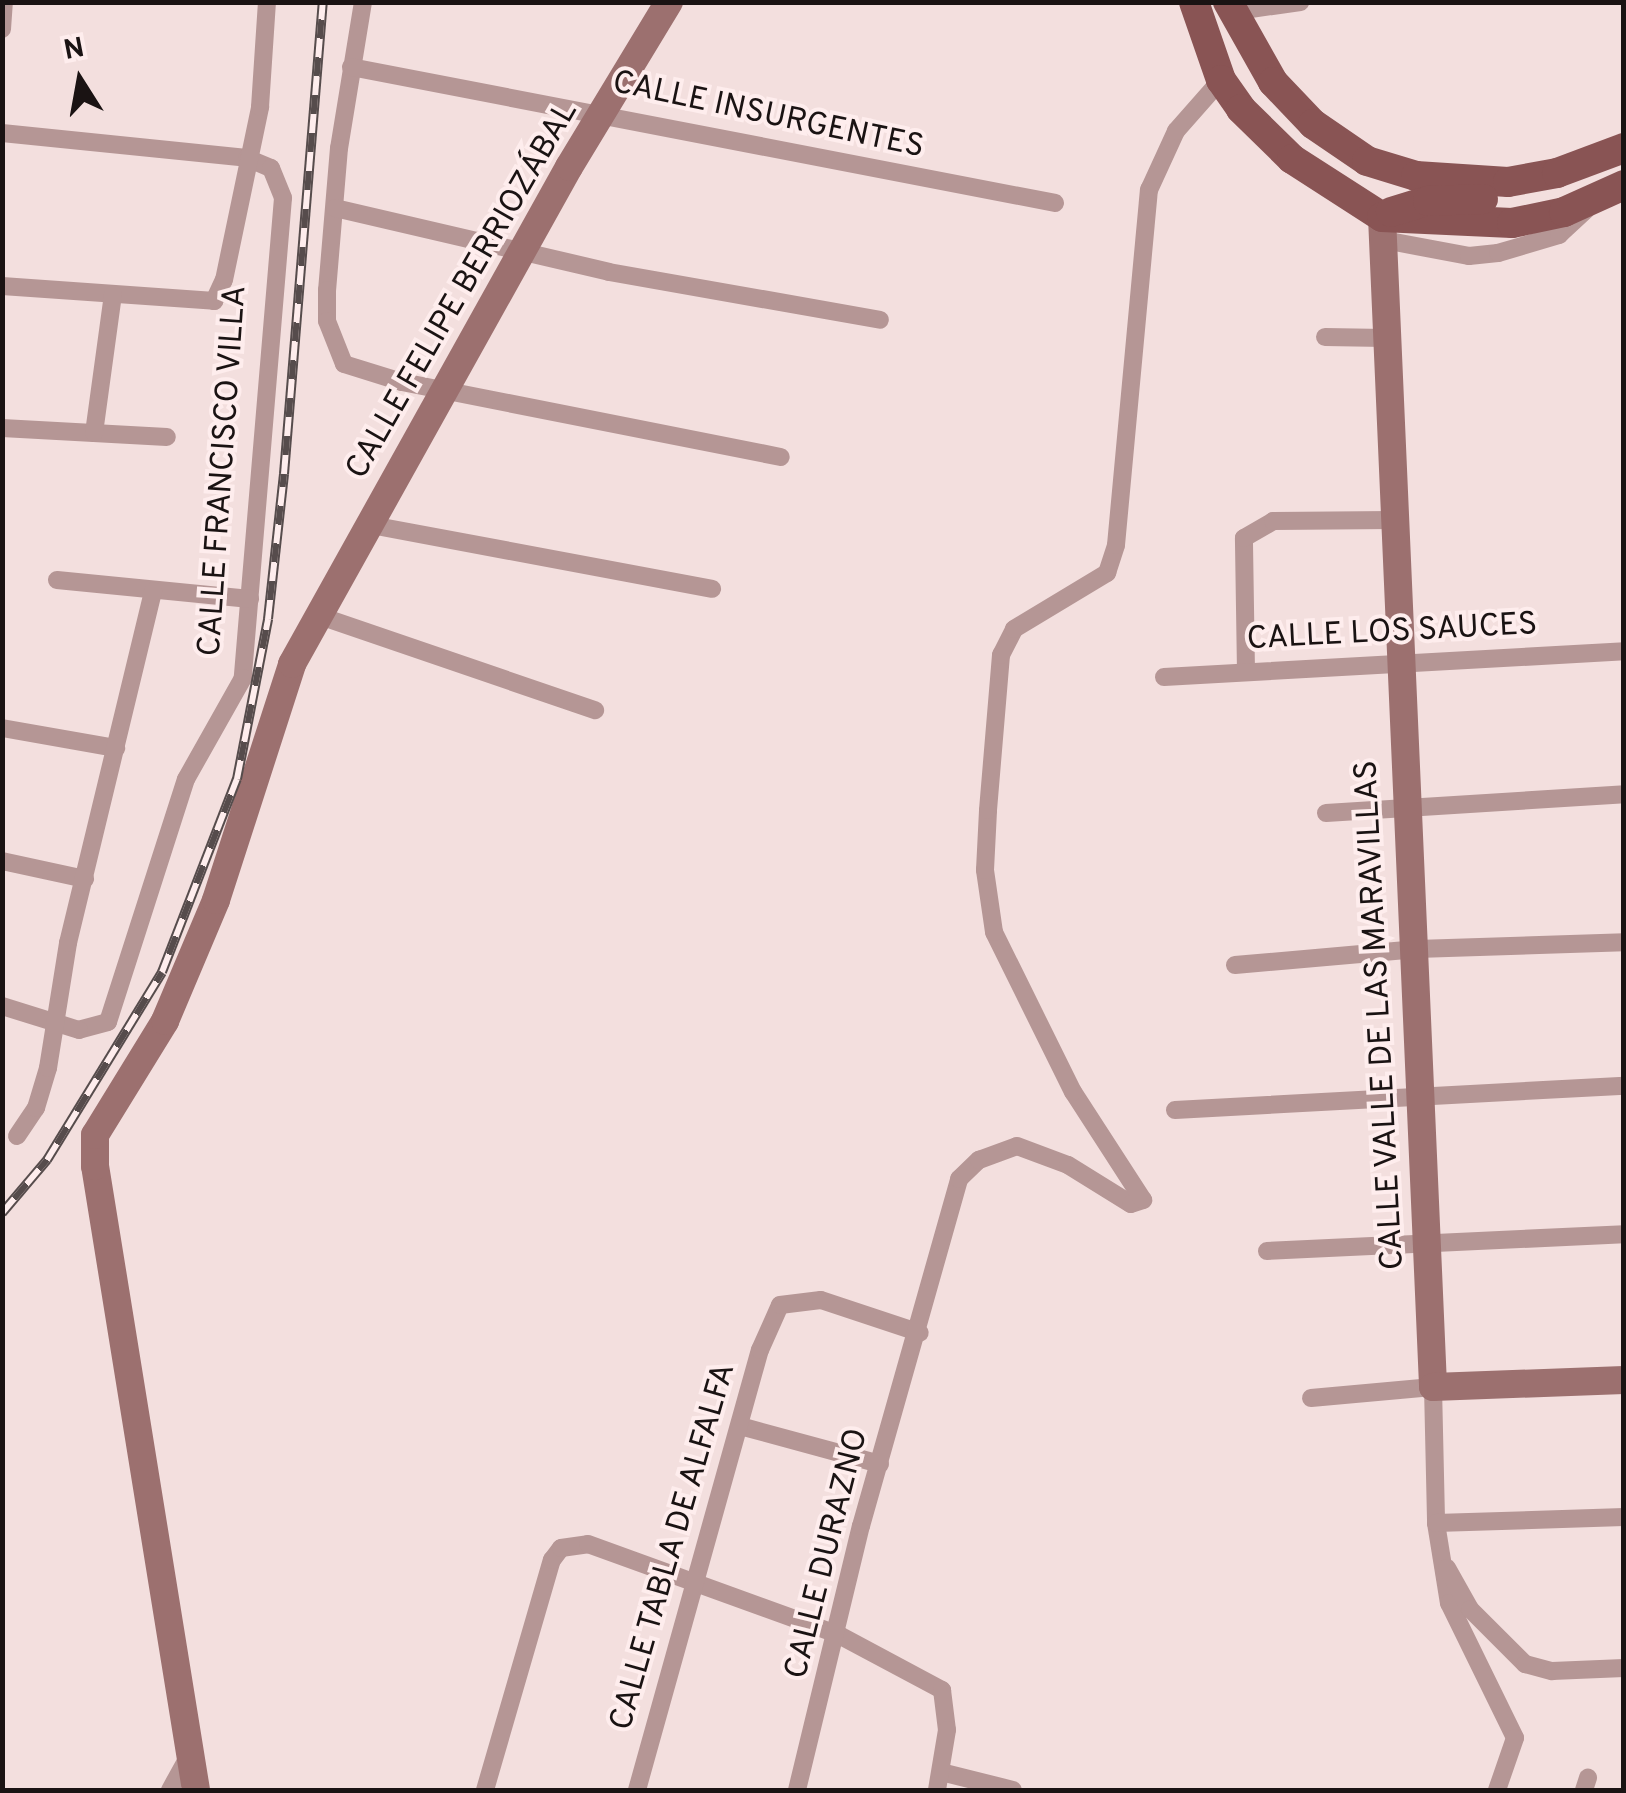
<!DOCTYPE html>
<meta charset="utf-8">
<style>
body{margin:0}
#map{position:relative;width:1626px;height:1793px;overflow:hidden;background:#f3dfde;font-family:Overpass,sans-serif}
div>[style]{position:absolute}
.street>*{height:18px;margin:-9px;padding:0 9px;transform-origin:9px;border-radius:9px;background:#b59695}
.secondary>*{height:28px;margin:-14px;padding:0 14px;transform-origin:14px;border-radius:14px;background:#9c706f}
.primary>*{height:30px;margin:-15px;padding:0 15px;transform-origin:15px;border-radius:15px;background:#895454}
.rail>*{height:10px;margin-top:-5px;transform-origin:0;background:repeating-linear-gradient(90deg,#feeded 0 19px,#564c4c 0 38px);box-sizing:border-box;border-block:2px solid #564c4c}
span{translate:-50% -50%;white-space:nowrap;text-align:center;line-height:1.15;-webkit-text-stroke:8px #feeded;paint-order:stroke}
.street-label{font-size:32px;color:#1a1313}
.frame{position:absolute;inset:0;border:5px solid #1a1313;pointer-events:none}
.north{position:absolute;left:30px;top:30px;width:100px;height:100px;-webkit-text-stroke:8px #feeded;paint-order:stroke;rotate:349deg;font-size:28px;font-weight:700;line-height:40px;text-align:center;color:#1a1313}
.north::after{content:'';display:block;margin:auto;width:35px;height:45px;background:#1a1313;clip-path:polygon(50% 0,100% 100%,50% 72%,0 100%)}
</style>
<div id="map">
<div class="street">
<div style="left:363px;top:2px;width:148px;rotate:99.3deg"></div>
<div style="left:339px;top:148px;width:143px;rotate:94.8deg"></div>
<div style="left:327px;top:290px;width:31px;rotate:90deg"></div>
<div style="left:327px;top:321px;width:46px;rotate:68.4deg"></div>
<div style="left:344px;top:364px;width:61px;rotate:17.2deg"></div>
<div style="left:402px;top:382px;width:386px;rotate:11.2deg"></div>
<div style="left:1230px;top:12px;width:71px;rotate:-8.1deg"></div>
<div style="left:2px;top:29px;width:27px;rotate:-86deg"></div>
<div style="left:351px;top:67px;width:717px;rotate:10.93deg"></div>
<div style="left:2px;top:133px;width:246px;rotate:5.8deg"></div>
<div style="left:247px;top:158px;width:26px;rotate:23deg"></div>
<div style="left:271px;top:168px;width:32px;rotate:68deg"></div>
<div style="left:283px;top:198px;width:482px;rotate:94.8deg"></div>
<div style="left:243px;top:678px;width:116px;rotate:119.4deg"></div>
<div style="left:186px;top:779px;width:255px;rotate:107.8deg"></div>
<div style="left:108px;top:1022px;width:30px;rotate:165deg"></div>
<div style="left:79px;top:1030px;width:81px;rotate:-162.7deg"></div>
<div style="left:335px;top:208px;width:281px;rotate:13.1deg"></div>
<div style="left:609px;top:272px;width:275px;rotate:10deg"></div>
<div style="left:1384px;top:240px;width:86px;rotate:10.7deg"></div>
<div style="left:1469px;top:256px;width:29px;rotate:-6deg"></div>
<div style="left:1498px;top:253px;width:64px;rotate:-16.4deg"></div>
<div style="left:1559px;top:235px;width:38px;rotate:-43deg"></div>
<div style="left:2px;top:286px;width:213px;rotate:4deg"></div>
<div style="left:214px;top:301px;width:23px;rotate:-65deg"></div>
<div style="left:224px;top:280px;width:177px;rotate:-78.2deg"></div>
<div style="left:260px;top:107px;width:105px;rotate:-86.2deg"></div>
<div style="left:1325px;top:337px;width:60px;rotate:1deg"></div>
<div style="left:2px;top:428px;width:165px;rotate:3.1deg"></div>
<div style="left:94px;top:433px;width:140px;rotate:-82.2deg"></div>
<div style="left:371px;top:525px;width:347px;rotate:10.6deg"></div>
<div style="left:57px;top:580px;width:194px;rotate:5.6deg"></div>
<div style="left:317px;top:615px;width:294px;rotate:18.9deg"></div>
<div style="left:1246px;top:671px;width:133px;rotate:-90.9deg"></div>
<div style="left:1244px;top:538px;width:34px;rotate:-30deg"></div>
<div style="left:1273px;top:521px;width:119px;rotate:-0.5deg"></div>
<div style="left:1164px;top:677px;width:461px;rotate:-3.2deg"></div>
<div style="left:2px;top:728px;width:116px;rotate:10deg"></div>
<div style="left:1326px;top:813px;width:299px;rotate:-3.6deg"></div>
<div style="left:2px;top:861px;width:85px;rotate:12.2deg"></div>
<div style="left:1235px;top:965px;width:183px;rotate:-5deg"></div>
<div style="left:1417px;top:949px;width:207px;rotate:-1.9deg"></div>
<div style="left:1175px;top:1110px;width:450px;rotate:-3.1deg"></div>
<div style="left:17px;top:1136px;width:34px;rotate:-56deg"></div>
<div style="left:36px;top:1108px;width:42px;rotate:-73.3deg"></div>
<div style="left:48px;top:1068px;width:127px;rotate:-80.9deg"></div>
<div style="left:68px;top:943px;width:362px;rotate:-76.4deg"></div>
<div style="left:1267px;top:1251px;width:357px;rotate:-2.7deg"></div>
<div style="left:1311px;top:1398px;width:122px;rotate:-5.2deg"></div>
<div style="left:1433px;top:1387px;width:136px;rotate:88.7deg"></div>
<div style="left:1436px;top:1523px;width:81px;rotate:80.8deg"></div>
<div style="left:1449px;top:1603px;width:150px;rotate:63.9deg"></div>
<div style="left:1515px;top:1738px;width:55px;rotate:109.1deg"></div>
<div style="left:740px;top:1426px;width:145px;rotate:15.2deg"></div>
<div style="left:1436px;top:1523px;width:188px;rotate:-1.8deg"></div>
<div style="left:1447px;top:1568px;width:47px;rotate:60.7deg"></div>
<div style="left:1470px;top:1609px;width:78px;rotate:45deg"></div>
<div style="left:1525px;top:1664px;width:28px;rotate:15deg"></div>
<div style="left:1552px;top:1671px;width:72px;rotate:-2.4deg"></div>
<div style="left:941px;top:1772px;width:74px;rotate:14deg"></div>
<div style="left:170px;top:1790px;width:39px;rotate:-61deg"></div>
<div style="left:485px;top:1790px;width:240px;rotate:-73.8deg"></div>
<div style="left:552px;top:1560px;width:15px;rotate:-53deg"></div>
<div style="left:561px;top:1548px;width:27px;rotate:-8deg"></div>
<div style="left:588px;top:1544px;width:267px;rotate:19.9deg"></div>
<div style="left:839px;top:1635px;width:117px;rotate:28.1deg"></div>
<div style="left:942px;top:1690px;width:40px;rotate:82.9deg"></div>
<div style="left:947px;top:1730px;width:61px;rotate:99.5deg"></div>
<div style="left:637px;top:1790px;width:457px;rotate:-74.4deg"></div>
<div style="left:760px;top:1350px;width:49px;rotate:-66deg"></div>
<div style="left:780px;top:1305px;width:41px;rotate:-7deg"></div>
<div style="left:821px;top:1300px;width:104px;rotate:18.4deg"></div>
<div style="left:797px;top:1790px;width:272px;rotate:-76.4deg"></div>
<div style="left:861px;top:1526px;width:361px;rotate:-74.2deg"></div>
<div style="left:959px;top:1179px;width:28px;rotate:-44deg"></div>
<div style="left:979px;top:1160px;width:40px;rotate:-20.2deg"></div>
<div style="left:1017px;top:1146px;width:54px;rotate:20.4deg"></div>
<div style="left:1068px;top:1165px;width:74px;rotate:31.8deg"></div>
<div style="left:1131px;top:1204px;width:13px;rotate:-18deg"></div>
<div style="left:1143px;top:1200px;width:129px;rotate:-122.9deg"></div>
<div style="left:1073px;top:1092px;width:178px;rotate:-116.3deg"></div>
<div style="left:994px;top:932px;width:63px;rotate:-98.3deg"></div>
<div style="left:985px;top:870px;width:60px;rotate:-87.1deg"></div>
<div style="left:988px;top:810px;width:156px;rotate:-85.2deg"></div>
<div style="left:1001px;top:655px;width:29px;rotate:-63deg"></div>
<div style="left:1014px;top:629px;width:109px;rotate:-31.1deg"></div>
<div style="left:1107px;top:573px;width:29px;rotate:-72deg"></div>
<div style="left:1116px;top:545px;width:357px;rotate:-84.7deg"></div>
<div style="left:1149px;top:190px;width:65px;rotate:-65.4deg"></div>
<div style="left:1176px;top:131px;width:68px;rotate:-48.6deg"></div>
<div style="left:1584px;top:1790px;width:13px;rotate:-72deg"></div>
</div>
<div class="secondary">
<div style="left:1382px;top:217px;width:1171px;rotate:87.5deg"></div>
<div style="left:1433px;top:1387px;width:191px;rotate:-2.1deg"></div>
<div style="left:196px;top:1790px;width:632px;rotate:-99.19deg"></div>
<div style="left:95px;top:1166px;width:31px;rotate:-90deg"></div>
<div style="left:95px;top:1135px;width:134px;rotate:-58.4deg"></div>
<div style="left:165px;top:1021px;width:131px;rotate:-67.1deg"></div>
<div style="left:216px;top:900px;width:248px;rotate:-72.1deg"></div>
<div style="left:292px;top:664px;width:569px;rotate:-60.87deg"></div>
<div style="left:569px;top:167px;width:193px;rotate:-58.8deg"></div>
</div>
<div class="primary">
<div style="left:1194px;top:2px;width:83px;rotate:70.9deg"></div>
<div style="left:1221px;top:80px;width:35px;rotate:55deg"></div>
<div style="left:1241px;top:109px;width:71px;rotate:44.4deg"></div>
<div style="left:1292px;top:159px;width:107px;rotate:32.8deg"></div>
<div style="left:1382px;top:217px;width:130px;rotate:2.6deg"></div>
<div style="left:1512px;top:223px;width:53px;rotate:-11.9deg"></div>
<div style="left:1564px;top:212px;width:66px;rotate:-24.2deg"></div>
<div style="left:1228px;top:2px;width:92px;rotate:60.6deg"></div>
<div style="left:1273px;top:82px;width:58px;rotate:46.4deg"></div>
<div style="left:1313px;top:124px;width:65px;rotate:34.4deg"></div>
<div style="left:1367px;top:161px;width:51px;rotate:17deg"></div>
<div style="left:1416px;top:176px;width:92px;rotate:3.7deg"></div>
<div style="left:1508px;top:182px;width:50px;rotate:-10.4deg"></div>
<div style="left:1557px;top:173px;width:72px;rotate:-20.5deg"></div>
<div style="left:1391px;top:212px;width:39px;rotate:-17deg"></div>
<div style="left:1428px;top:201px;width:55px;rotate:-2.1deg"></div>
</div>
<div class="rail">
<div style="left:2px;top:1213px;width:70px;rotate:-49.7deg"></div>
<div style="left:47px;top:1160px;width:220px;rotate:-58.5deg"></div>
<div style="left:162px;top:972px;width:207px;rotate:-68.8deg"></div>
<div style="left:237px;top:779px;width:163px;rotate:-79deg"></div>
<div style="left:268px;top:619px;width:146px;rotate:-83.7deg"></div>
<div style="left:284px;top:474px;width:474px;rotate:-85.3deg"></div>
</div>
<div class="street-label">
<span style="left:768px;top:116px;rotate:12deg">CALLE INSURGENTES</span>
<span style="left:463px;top:291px;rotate:-60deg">CALLE FELIPE BERRIOZÁBAL</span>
<span style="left:224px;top:471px;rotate:-86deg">CALLE FRANCISCO VILLA</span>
<span style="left:1392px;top:633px;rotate:-3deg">CALLE LOS SAUCES</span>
<span style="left:1381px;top:1015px;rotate:-93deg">CALLE VALLE DE LAS MARAVILLAS</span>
<span style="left:674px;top:1547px;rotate:-74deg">CALLE TABLA DE ALFALFA</span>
<span style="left:828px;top:1554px;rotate:-76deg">CALLE DURAZNO</span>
</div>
<div class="frame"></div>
<div class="north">N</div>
</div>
